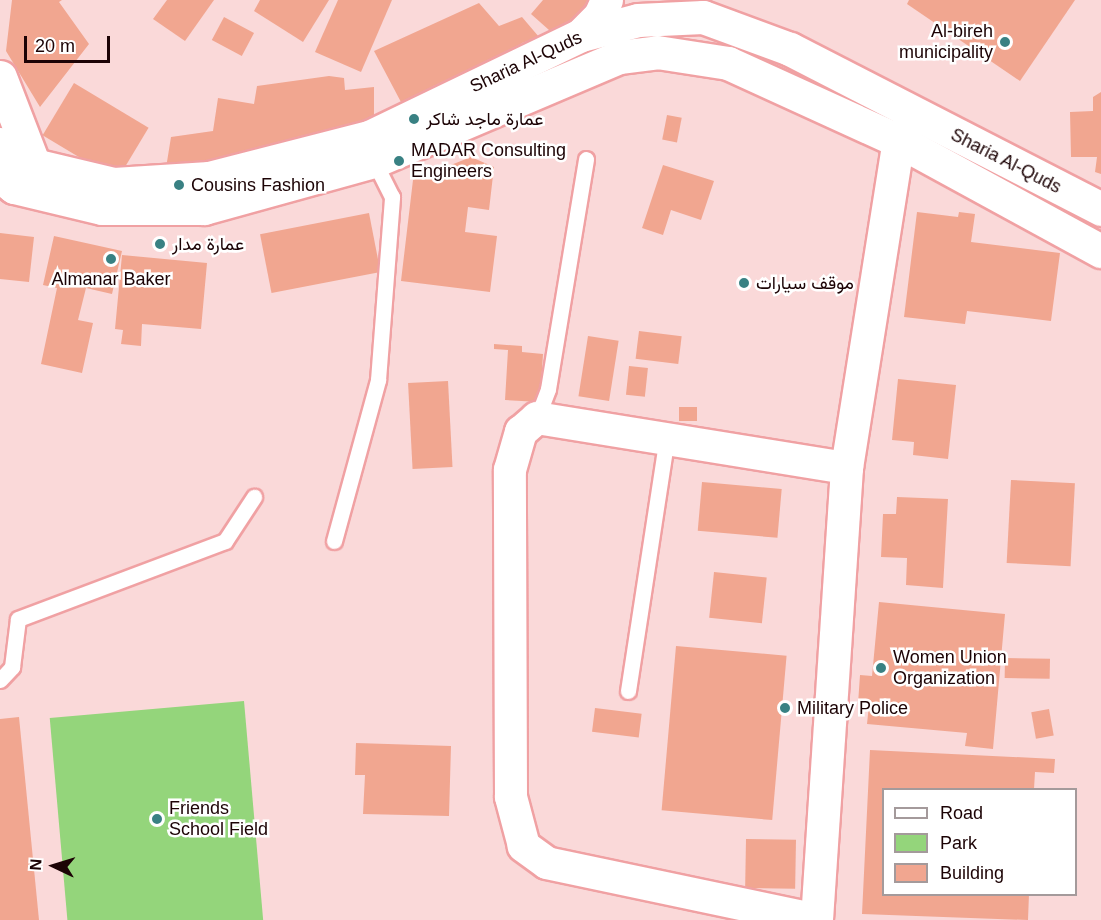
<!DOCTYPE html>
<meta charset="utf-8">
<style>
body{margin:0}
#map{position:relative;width:1101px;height:920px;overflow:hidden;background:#fad9d9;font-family:Helvetica,Vazirmatn,sans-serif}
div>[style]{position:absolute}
.green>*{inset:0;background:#94d57b;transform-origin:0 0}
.building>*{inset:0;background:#f1a690;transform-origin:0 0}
.roads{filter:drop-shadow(2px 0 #f0a1a3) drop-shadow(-2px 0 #f0a1a3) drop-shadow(0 2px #f0a1a3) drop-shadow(0 -2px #f0a1a3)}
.service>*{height:15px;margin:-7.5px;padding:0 7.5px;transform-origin:7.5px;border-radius:7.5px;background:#fff}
.minor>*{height:32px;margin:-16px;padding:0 16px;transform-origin:16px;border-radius:16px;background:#fff}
.secondary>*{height:33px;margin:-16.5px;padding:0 16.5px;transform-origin:16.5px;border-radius:16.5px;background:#fff}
.dots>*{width:16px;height:16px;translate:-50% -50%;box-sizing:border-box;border:3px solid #fff;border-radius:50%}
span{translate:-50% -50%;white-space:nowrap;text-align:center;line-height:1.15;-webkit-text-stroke:5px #fff;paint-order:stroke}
.poi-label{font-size:18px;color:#1c0305}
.right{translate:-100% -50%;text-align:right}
.left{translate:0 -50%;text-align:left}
.street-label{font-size:18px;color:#1c0305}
.legend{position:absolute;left:882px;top:788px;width:195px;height:108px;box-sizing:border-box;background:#fff;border:2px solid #a49a9b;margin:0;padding:8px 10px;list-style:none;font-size:18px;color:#1c0305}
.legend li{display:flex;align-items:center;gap:12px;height:30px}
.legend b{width:30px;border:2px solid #a49a9b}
.north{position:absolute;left:24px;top:836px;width:60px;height:60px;-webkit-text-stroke:4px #fff;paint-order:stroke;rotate:274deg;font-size:16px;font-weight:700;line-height:24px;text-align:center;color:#1c0305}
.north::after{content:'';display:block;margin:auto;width:21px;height:27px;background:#1c0305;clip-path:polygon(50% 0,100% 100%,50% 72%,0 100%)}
.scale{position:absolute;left:24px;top:36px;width:86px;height:27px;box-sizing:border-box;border:3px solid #1c0305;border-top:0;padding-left:8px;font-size:18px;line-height:21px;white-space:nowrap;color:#1c0305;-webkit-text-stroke:4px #fff;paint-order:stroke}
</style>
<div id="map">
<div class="green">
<div style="left:244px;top:701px;width:220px;height:195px;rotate:85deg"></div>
</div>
<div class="building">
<div style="clip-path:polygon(12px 0,62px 0,59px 2px,89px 44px,40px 107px,6px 51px)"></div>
<div style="clip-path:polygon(167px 0,214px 0,185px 41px,153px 19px)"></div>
<div style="clip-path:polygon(260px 0,329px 0,303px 42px,254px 11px)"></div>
<div style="clip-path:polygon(338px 0,392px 0,361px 72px,315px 52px)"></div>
<div style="clip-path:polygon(543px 0,591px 0,558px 38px,531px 14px)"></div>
<div style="clip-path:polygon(909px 0,1075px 0,1020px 81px,907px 4px)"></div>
<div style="clip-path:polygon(479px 3px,499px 26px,522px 17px,539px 37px,522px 43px,495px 68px,402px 104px,374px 51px)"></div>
<div style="left:224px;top:17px;width:34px;height:26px;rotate:28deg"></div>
<div style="clip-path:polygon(329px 76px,344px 78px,345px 90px,374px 87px,374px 121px,274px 156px,166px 168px,171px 137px,213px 131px,218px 98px,254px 104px,257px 86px)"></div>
<div style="left:74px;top:83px;width:87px;height:61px;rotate:31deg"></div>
<div style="clip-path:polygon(1101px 92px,1101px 174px,1095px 172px,1097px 157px,1071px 157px,1070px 112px,1093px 111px,1093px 97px)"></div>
<div style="left:667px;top:115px;width:15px;height:25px;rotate:11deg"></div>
<div style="clip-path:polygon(471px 157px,494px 167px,489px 210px,468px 207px,465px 232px,497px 236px,490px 292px,401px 281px,413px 180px)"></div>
<div style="clip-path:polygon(663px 165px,714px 181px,701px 220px,671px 210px,663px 235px,642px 228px)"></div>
<div style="clip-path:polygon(917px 212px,958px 217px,959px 212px,975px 214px,971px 242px,1060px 253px,1051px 321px,967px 311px,965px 324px,904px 317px)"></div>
<div style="left:369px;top:213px;width:60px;height:111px;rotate:79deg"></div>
<div style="clip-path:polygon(0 233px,34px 237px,29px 282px,0 279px)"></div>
<div style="clip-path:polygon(54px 236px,122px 251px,112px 294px,86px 288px,78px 320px,93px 323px,82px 373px,41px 364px,57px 288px,43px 285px)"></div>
<div style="clip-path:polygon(122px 255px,207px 263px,201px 329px,142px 324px,141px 346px,121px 344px,123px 330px,115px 329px)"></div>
<div style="left:639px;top:331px;width:43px;height:28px;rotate:7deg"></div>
<div style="left:588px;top:336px;width:31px;height:61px;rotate:9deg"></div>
<div style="clip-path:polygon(494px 344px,522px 346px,522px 352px,543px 354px,540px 402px,505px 400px,508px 350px,494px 349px)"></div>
<div style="left:629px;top:366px;width:19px;height:29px;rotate:6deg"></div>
<div style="clip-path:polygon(898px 379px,956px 385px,948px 459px,913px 455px,914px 442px,892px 440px)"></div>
<div style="left:448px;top:381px;width:86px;height:40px;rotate:87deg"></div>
<div style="left:679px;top:407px;width:18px;height:14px"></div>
<div style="left:1011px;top:480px;width:64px;height:83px;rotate:3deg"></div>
<div style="left:702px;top:482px;width:80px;height:49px;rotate:5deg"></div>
<div style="clip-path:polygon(897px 497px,948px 499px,943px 588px,906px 585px,907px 558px,881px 557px,883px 514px,896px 514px)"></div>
<div style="left:714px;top:572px;width:53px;height:46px;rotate:6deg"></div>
<div style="clip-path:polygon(879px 602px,1005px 614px,993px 749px,965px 746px,967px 733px,867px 724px,869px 705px,858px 704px,860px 675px,872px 676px)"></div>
<div style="left:676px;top:646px;width:111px;height:165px;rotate:5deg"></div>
<div style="left:1005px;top:658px;width:45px;height:20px;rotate:1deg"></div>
<div style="left:595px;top:708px;width:47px;height:24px;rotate:7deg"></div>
<div style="left:1049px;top:709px;width:27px;height:18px;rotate:80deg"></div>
<div style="clip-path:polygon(19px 717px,39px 920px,0 920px,0 719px)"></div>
<div style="clip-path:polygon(356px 743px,451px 746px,449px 816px,363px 814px,365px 775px,355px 775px)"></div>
<div style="clip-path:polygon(870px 750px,1055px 759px,1054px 773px,1035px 772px,1034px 789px,884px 789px,884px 894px,1029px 894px,1028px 920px,862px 914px)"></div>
<div style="left:746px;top:839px;width:50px;height:49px;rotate:1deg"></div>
</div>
<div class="roads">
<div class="service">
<div style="left:537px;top:418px;width:31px;rotate:-69deg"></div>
<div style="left:548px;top:389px;width:233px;rotate:-80.6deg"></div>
<div style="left:334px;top:541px;width:167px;rotate:-74.7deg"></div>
<div style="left:378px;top:380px;width:184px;rotate:-85.6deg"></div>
<div style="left:392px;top:197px;width:40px;rotate:-116.6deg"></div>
<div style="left:0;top:680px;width:18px;rotate:-47deg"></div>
<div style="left:12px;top:667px;width:48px;rotate:-82.9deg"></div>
<div style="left:18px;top:619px;width:221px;rotate:-20.6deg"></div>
<div style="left:225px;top:541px;width:53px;rotate:-56.6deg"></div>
<div style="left:628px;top:691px;width:257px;rotate:-81.3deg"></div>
</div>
<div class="minor">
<div style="left:581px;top:35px;width:27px;rotate:-45deg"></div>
<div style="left:600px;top:16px;width:17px;rotate:-66deg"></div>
<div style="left:817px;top:920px;width:276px;rotate:-168.1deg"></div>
<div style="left:547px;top:863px;width:29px;rotate:-144deg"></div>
<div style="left:524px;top:846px;width:51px;rotate:-104.9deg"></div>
<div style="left:511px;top:797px;width:327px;rotate:-90.2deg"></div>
<div style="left:510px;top:470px;width:40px;rotate:-74deg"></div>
<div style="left:521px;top:432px;width:21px;rotate:-41deg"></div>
<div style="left:537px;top:418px;width:314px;rotate:9.2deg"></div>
<div style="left:817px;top:920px;width:453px;rotate:-86.2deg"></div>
<div style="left:847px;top:468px;width:331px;rotate:-81deg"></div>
<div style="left:899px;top:141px;width:25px;rotate:-58deg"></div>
</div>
<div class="secondary">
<div style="left:0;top:77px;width:94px;rotate:68.9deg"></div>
<div style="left:0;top:144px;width:40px;rotate:32deg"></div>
<div style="left:34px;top:165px;width:82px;rotate:13.4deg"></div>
<div style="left:114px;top:184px;width:95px;rotate:-3.6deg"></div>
<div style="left:209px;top:178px;width:165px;rotate:-14.4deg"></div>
<div style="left:369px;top:137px;width:235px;rotate:-25.7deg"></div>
<div style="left:581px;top:35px;width:59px;rotate:-14.7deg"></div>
<div style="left:638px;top:20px;width:65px;rotate:-2.6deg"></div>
<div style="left:703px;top:17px;width:93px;rotate:20.2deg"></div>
<div style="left:790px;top:49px;width:350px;rotate:27.2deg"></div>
<div style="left:0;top:176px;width:18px;rotate:38deg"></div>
<div style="left:14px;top:187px;width:90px;rotate:13.4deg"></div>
<div style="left:102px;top:208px;width:102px"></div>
<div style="left:204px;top:208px;width:176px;rotate:-15.5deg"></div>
<div style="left:374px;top:161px;width:266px;rotate:-23deg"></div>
<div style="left:619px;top:57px;width:38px;rotate:-7deg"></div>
<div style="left:657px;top:52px;width:72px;rotate:8.8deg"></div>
<div style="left:728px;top:63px;width:188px;rotate:24.5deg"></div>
<div style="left:899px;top:141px;width:230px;rotate:28.6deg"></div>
</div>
</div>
<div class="dots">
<div style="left:1005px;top:42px;background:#398183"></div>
<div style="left:414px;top:119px;background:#398183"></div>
<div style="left:399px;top:161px;background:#398183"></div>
<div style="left:179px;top:185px;background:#398183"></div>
<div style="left:160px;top:244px;background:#398183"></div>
<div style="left:111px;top:259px;background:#398183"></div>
<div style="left:744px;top:283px;background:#398183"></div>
<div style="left:881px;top:668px;background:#398183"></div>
<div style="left:785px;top:708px;background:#398183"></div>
<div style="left:157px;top:819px;background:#398183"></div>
</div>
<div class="poi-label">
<span class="right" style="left:993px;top:42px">Al-bireh<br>municipality</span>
<span class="left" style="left:426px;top:119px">عمارة ماجد شاكر</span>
<span class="left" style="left:411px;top:161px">MADAR Consulting<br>Engineers</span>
<span class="left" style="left:191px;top:185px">Cousins Fashion</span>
<span class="left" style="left:172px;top:244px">عمارة مدار</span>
<span style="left:111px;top:279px">Almanar Baker</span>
<span class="left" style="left:756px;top:283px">موقف سيارات</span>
<span class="left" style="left:893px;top:668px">Women Union<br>Organization</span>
<span class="left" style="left:797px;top:708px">Military Police</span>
<span class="left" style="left:169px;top:819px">Friends<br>School Field</span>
</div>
<div class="street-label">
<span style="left:526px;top:62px;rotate:-25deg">Sharia Al-Quds</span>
<span style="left:1006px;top:161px;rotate:27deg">Sharia Al-Quds</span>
</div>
<ul class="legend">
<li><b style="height:8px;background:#fff"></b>Road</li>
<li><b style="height:16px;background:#94d57b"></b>Park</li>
<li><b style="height:16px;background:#f1a690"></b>Building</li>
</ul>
<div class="north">N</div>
<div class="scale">20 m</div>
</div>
